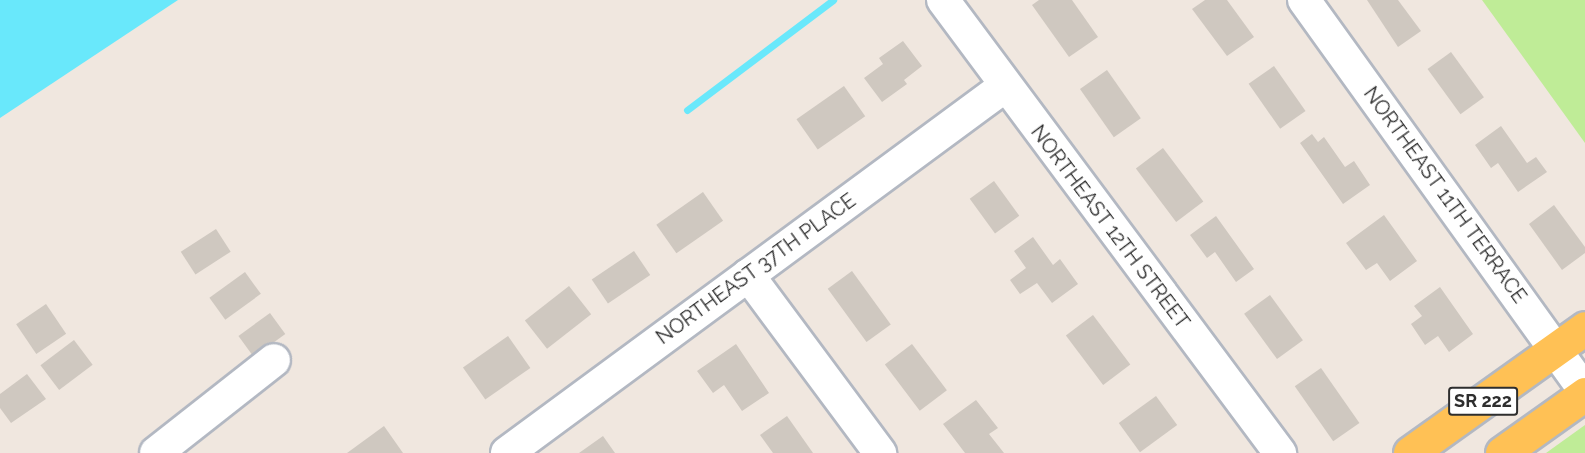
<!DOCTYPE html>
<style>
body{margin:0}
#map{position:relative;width:1585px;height:453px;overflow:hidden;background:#f0e7df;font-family:Raleway,sans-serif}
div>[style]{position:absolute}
.green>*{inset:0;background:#bfec97}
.water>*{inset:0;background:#69e8fb}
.stream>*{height:7px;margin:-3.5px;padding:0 3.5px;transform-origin:3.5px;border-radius:3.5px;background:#69e8fb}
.building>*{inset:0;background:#cfc8c0;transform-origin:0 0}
.roads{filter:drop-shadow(2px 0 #b3b8c2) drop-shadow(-2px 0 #b3b8c2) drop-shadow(0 2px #b3b8c2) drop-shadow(0 -2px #b3b8c2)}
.minor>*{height:32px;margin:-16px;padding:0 16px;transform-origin:16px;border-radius:16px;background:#fff}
.major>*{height:33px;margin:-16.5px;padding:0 16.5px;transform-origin:16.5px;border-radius:16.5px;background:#ffc155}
span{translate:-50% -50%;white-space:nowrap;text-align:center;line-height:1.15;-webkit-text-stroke:5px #fff;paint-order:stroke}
.shield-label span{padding:2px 4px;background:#fff;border:2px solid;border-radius:4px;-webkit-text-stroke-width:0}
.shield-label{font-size:18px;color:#2e2e2e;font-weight:700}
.street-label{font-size:20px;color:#2e2e2e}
</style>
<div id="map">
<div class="green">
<div style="clip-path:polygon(1482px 0,1585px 0,1585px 143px)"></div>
<div style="clip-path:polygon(1585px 425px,1585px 453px,1546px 453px)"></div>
</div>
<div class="water">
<div style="clip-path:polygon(0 0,178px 0,0 118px)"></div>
</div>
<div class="stream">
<div style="left:687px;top:110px;width:183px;rotate:-37deg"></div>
</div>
<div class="building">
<div style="clip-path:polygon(1039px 0,1072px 0,1098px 37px,1069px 57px,1032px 5px)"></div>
<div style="clip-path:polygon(1205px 0,1227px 0,1254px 37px,1227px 56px,1192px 9px)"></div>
<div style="clip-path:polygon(1367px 0,1398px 0,1421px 31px,1398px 47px)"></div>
<div style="clip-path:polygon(903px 41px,922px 66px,904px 80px,907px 84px,882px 102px,864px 78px,883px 64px,879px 58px)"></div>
<div style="left:1451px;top:52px;width:56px;height:29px;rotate:54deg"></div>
<div style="left:1274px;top:66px;width:55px;height:31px;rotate:55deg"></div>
<div style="left:1107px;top:70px;width:59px;height:33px;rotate:55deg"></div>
<div style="left:844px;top:86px;width:37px;height:58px;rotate:55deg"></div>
<div style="clip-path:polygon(1501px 126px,1527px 163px,1536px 157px,1547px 172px,1518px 192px,1498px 163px,1491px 168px,1475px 145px)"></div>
<div style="clip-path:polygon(1312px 134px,1318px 142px,1324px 137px,1345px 167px,1354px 161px,1370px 185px,1343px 204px,1300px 143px)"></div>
<div style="left:1163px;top:148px;width:67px;height:34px;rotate:53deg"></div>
<div style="left:994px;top:181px;width:43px;height:30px;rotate:54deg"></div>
<div style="left:703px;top:192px;width:35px;height:57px;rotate:55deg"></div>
<div style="clip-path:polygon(1554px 205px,1585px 247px,1585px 253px,1562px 270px,1529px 224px)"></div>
<div style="clip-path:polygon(1384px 215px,1417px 261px,1390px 281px,1377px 263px,1366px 270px,1346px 243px)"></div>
<div style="clip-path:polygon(1216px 216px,1254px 269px,1236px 282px,1215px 252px,1207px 258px,1190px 235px)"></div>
<div style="left:216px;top:229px;width:27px;height:42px;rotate:57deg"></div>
<div style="clip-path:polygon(1033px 237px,1053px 265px,1060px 259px,1078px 284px,1052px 303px,1037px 283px,1020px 294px,1010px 280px,1026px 268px,1014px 251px)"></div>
<div style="left:634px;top:251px;width:29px;height:51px;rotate:56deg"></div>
<div style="left:852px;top:271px;width:66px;height:30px;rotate:54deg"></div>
<div style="left:245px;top:272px;width:27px;height:44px;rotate:54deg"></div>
<div style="left:569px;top:286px;width:36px;height:56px;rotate:52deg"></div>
<div style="clip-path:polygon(1440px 287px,1473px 334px,1449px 352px,1438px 336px,1425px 345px,1411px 324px,1422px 316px,1414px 306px)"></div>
<div style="left:1270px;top:295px;width:56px;height:32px;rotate:54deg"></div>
<div style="left:46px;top:304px;width:36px;height:36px;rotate:56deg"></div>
<div style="left:270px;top:313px;width:26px;height:39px;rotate:54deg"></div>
<div style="left:1093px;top:315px;width:62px;height:34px;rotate:53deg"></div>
<div style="left:508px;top:336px;width:39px;height:55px;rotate:55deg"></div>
<div style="left:74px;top:340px;width:31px;height:42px;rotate:53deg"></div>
<div style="clip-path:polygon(736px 344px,769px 393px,742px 411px,724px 385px,713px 393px,697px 371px)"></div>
<div style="left:912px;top:344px;width:58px;height:34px;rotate:53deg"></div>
<div style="left:1321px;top:368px;width:67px;height:32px;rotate:55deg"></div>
<div style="clip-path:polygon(27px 374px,46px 399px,11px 423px,0 408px,0 394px)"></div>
<div style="left:1156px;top:396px;width:36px;height:46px;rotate:54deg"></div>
<div style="clip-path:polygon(976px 400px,998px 428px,989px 434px,1004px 453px,965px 453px,943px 424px)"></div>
<div style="clip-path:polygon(787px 416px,813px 453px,773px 453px,760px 435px)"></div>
<div style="clip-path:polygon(384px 426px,403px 453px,347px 453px)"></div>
<div style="clip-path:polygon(603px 436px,615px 453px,579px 453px)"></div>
</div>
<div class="roads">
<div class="minor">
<div style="left:943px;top:0;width:565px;rotate:53.35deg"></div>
<div style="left:1304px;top:0;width:481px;rotate:54.3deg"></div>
<div style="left:748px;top:275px;width:222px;rotate:53.4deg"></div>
<div style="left:156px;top:453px;width:150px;rotate:-38.2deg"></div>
<div style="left:507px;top:453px;width:619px;rotate:-36.39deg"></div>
</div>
<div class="major">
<div style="left:1410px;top:453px;width:215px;rotate:-35.5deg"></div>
<div style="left:1502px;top:453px;width:102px;rotate:-35.4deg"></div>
</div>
</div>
<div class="shield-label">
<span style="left:1483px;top:401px">SR 222</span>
</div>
<div class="street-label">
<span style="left:1445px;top:195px;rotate:54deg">NORTHEAST 11TH TERRACE</span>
<span style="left:1110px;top:227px;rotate:53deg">NORTHEAST 12TH STREET</span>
<span style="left:756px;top:269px;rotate:-36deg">NORTHEAST 37TH PLACE</span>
</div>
</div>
